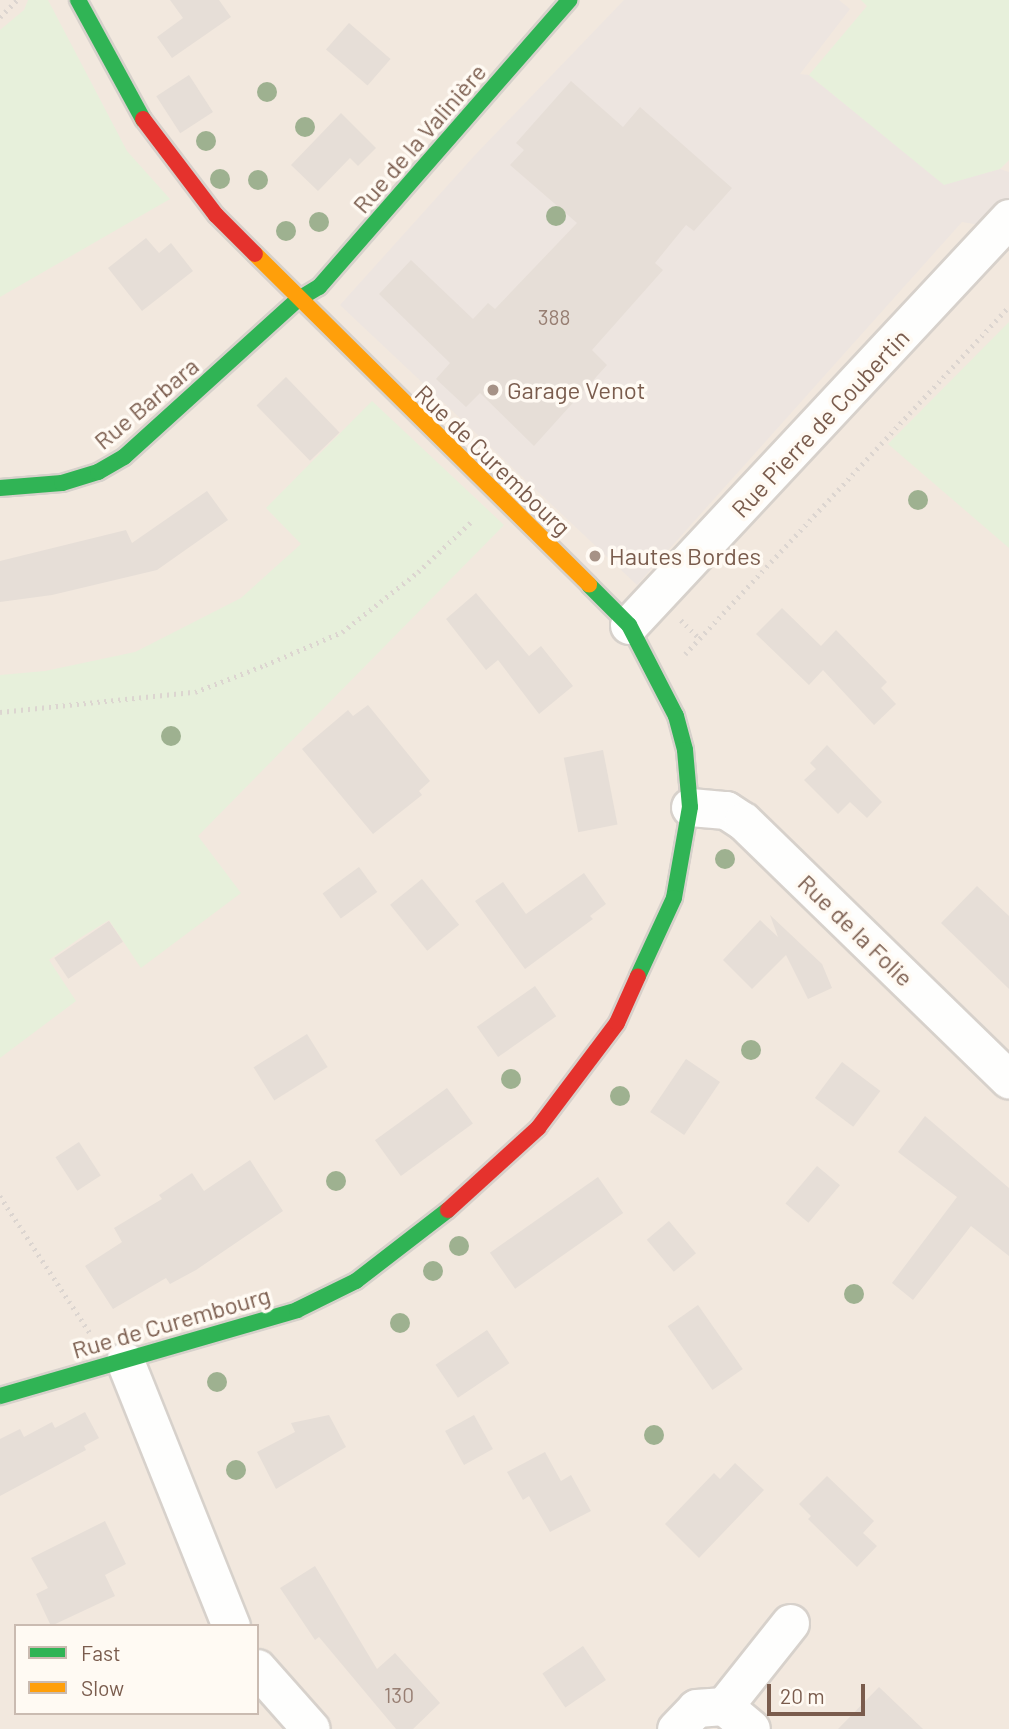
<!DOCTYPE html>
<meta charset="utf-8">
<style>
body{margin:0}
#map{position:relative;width:1009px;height:1729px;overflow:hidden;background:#f9f5f0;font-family:Barlow,sans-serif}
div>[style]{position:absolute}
.residential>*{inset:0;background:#f2e8de}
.industrial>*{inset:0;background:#ede5e0}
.green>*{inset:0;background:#e7f0db}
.building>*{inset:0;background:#e6ded7;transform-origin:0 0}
.path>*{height:4.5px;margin-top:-2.25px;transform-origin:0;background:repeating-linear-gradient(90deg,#dcd5d0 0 2px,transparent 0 7px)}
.roads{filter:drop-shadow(2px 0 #d7d1cb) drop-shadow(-2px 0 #d7d1cb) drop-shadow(0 2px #d7d1cb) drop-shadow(0 -2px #d7d1cb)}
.street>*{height:37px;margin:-18.5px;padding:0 18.5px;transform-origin:18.5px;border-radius:18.5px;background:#fefefd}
.fast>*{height:16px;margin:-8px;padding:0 8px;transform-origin:8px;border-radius:8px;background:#30b455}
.slow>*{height:16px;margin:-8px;padding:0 8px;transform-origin:8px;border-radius:8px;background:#ff9f0a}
.jam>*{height:16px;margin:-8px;padding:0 8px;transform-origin:8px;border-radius:8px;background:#e5322d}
.trees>*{width:20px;height:20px;margin:-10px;border-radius:50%;background:#9eb190}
.dots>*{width:19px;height:19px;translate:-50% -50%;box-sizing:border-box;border:4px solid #fffaf3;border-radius:50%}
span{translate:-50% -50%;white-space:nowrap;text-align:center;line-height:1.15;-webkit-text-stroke:7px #fffaf3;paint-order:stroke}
.number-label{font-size:21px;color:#977e72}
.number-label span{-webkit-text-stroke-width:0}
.street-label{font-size:24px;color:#7a5c4d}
.poi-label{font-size:24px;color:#7a5c4d}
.left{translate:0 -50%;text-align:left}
.legend{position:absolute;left:14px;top:1624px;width:245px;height:91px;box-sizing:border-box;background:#fffaf3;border:2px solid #cabbb1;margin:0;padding:9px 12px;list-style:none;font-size:21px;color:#7a5c4d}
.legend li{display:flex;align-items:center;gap:14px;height:35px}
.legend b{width:35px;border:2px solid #cabbb1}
.scale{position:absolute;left:767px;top:1684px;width:98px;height:32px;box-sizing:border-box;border:4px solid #7a5c4d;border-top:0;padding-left:9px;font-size:21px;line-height:24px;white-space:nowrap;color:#7a5c4d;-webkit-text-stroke:5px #fffaf3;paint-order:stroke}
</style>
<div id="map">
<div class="residential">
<div style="clip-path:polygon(evenodd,0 0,1009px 0,1009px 1729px,0 1729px,0 0,16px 1626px,257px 1626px,257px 1713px,16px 1713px,16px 1626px)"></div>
</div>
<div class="industrial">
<div style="clip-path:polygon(624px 0,839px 0,850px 9px,800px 74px,809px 75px,944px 184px,1000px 169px,1009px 172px,1009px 198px,986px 226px,962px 222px,637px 585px,340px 305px,475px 155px)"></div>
</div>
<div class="green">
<div style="clip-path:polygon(28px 0,48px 0,127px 151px,170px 199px,0 297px,0 30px,24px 10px)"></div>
<div style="clip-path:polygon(861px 0,1009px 0,1009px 160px,1000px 169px,944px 185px,809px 75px,867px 6px)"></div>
<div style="clip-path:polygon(1009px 322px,1009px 548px,888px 444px)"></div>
<div style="clip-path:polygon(372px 401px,504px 525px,198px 836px,241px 893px,141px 968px,109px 920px,80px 938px,49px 960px,76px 1001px,0 1058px,0 675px,45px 671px,135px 652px,241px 598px,301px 544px,266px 508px)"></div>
</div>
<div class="building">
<div style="clip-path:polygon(170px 0,219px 0,231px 17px,172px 58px,157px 37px,183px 18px)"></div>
<div style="left:349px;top:23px;width:55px;height:35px;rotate:41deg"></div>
<div style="left:189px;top:75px;width:44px;height:39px;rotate:57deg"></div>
<div style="clip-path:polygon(571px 81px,623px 127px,640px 107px,732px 188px,694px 231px,686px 225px,655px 263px,663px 270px,592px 350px,607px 365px,534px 446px,480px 393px,466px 407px,436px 379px,450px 363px,379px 294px,411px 260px,473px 319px,488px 303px,495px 309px,577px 223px,510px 165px,524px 150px,516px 143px)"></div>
<div style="clip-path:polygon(341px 113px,376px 148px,358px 166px,350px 158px,318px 191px,291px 165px)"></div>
<div style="clip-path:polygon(146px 238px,159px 253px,171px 243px,193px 271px,142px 311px,108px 268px)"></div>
<div style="left:286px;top:377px;width:77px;height:41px;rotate:46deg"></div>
<div style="clip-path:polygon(207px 491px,228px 520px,157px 570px,52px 595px,0 602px,0 561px,126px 530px,132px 543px)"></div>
<div style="clip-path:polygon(476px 593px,529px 656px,541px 646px,573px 686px,539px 714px,498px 660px,486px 670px,446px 619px)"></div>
<div style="clip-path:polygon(782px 608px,821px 646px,836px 630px,887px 682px,881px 688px,896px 704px,874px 725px,823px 670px,809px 685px,756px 634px)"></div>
<div style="clip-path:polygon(368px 705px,430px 781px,419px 791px,422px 795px,373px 834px,302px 749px,348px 710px,353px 716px)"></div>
<div style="clip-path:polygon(827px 745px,882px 802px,867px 818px,850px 802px,838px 814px,804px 780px,816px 769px,810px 763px)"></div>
<div style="left:603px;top:750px;width:76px;height:40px;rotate:79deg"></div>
<div style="left:359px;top:867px;width:31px;height:45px;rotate:54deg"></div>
<div style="clip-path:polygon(584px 873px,606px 904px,590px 916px,593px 919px,525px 969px,475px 901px,503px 882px,526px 914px)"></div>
<div style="left:422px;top:879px;width:59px;height:41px;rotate:51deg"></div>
<div style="clip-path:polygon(977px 886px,1009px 916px,1009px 989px,941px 923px)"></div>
<div style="clip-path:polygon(770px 915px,822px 964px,832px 988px,808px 999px,786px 955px,752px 989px,723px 960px,760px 920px,778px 937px)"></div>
<div style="left:109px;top:921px;width:25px;height:66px;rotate:56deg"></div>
<div style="left:535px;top:986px;width:37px;height:71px;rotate:55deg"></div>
<div style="left:307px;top:1034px;width:39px;height:63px;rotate:58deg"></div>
<div style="left:686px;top:1059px;width:41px;height:64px;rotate:34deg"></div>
<div style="left:842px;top:1062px;width:48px;height:45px;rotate:37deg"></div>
<div style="left:447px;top:1088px;width:44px;height:89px;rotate:54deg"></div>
<div style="clip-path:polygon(925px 1116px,1009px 1188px,1009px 1256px,971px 1226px,913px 1300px,892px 1283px,957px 1197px,898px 1152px)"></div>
<div style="left:79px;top:1142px;width:40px;height:28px;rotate:57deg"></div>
<div style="clip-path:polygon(250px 1160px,283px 1211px,196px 1270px,170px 1284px,166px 1278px,113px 1309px,85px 1266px,122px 1242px,114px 1228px,162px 1199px,159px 1195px,192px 1173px,204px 1191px)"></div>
<div style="left:817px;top:1166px;width:30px;height:49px;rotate:40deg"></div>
<div style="left:598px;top:1177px;width:44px;height:132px;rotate:55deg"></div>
<div style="left:669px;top:1221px;width:42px;height:29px;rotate:50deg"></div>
<div style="left:698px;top:1305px;width:78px;height:37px;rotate:55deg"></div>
<div style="left:487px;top:1330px;width:40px;height:62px;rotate:56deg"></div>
<div style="clip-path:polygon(85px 1412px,99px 1438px,84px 1446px,86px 1450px,0 1496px,0 1439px,20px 1429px,24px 1437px,52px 1422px,55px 1428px)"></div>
<div style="clip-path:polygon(329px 1415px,346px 1447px,276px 1489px,257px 1452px,295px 1432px,291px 1423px)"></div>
<div style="left:474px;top:1415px;width:39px;height:33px;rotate:61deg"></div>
<div style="clip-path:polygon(545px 1452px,561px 1481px,571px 1475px,591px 1511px,550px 1532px,529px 1496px,523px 1500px,507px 1472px)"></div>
<div style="clip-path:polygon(735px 1463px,764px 1490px,699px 1558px,665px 1524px,714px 1473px,720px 1479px)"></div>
<div style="clip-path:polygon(827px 1476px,874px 1521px,863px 1533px,877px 1546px,857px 1567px,808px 1519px,811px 1516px,799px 1504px)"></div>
<div style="clip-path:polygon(105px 1521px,126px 1564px,105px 1575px,115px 1596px,51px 1626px,36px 1594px,48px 1588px,31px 1558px)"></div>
<div style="clip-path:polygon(315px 1566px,377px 1669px,395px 1653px,440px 1703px,413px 1729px,396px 1729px,319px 1637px,315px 1640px,280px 1588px)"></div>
<div style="left:583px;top:1646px;width:41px;height:49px;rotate:56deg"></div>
<div style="clip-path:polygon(879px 1687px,923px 1729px,838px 1729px)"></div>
</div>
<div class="path">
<div style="left:0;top:17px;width:24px;rotate:-45deg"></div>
<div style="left:681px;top:620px;width:27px;rotate:45deg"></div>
<div style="left:685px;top:654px;width:475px;rotate:-47deg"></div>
<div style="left:0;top:712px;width:196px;rotate:-5.9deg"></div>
<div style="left:195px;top:692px;width:75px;rotate:-21.1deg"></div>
<div style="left:265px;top:665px;width:84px;rotate:-23.2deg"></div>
<div style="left:342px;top:632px;width:97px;rotate:-38.3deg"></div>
<div style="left:418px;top:572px;width:76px;rotate:-43.4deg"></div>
<div style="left:0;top:1196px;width:164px;rotate:56.7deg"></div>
</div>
<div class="roads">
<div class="street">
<div style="left:629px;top:625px;width:557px;rotate:-46.96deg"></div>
<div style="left:690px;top:807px;width:36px;rotate:5deg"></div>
<div style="left:726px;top:810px;width:20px;rotate:33deg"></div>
<div style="left:743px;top:821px;width:371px;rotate:44.2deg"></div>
<div style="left:125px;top:1361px;width:285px;rotate:68.2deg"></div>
<div style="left:257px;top:1668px;width:81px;rotate:48.5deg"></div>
<div style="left:724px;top:1706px;width:106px;rotate:-51.5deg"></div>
<div style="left:676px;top:1729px;width:29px;rotate:-46deg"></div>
<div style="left:696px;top:1708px;width:28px;rotate:-4deg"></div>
<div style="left:724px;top:1706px;width:35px;rotate:40deg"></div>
</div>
<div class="fast">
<div style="left:78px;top:0;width:136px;rotate:61.4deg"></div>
<div style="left:0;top:488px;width:62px;rotate:-4.6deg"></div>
<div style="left:62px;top:483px;width:38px;rotate:-17deg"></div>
<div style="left:98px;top:472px;width:30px;rotate:-30deg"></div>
<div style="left:124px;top:457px;width:234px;rotate:-42.2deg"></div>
<div style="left:297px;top:300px;width:26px;rotate:-31deg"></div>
<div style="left:319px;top:287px;width:381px;rotate:-48.9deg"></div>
<div style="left:589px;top:585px;width:57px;rotate:45deg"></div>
<div style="left:629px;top:625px;width:102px;rotate:62.7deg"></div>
<div style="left:676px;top:716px;width:35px;rotate:75deg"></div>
<div style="left:685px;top:750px;width:57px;rotate:85deg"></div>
<div style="left:690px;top:807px;width:92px;rotate:100deg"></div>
<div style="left:674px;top:898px;width:86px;rotate:114.8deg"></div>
<div style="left:0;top:1396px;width:309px;rotate:-16.1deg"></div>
<div style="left:297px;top:1310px;width:66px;rotate:-26.2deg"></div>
<div style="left:356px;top:1281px;width:116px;rotate:-37.7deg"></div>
</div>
<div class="slow">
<div style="left:255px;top:254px;width:470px;rotate:44.7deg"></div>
</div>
<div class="jam">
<div style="left:143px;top:119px;width:121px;rotate:52.8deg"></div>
<div style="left:216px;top:215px;width:55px;rotate:45deg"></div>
<div style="left:448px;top:1210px;width:122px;rotate:-42.3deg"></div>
<div style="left:538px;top:1128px;width:131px;rotate:-53deg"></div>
<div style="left:617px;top:1023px;width:51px;rotate:-65.9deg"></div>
</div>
</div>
<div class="trees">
<div style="left:267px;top:92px"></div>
<div style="left:305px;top:127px"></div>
<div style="left:206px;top:141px"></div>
<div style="left:220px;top:179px"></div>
<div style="left:258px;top:180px"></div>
<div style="left:556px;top:216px"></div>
<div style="left:319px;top:222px"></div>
<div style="left:286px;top:231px"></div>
<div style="left:918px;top:500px"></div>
<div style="left:171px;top:736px"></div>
<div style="left:725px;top:859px"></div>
<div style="left:751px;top:1050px"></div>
<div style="left:511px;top:1079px"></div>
<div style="left:620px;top:1096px"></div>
<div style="left:336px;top:1181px"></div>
<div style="left:459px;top:1246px"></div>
<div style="left:433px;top:1271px"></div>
<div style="left:854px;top:1294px"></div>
<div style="left:400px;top:1323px"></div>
<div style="left:217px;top:1382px"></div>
<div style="left:654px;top:1435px"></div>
<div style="left:236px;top:1470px"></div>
</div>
<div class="dots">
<div style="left:493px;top:390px;background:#a69286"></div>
<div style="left:595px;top:556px;background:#a69286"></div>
</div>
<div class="number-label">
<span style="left:554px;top:317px">388</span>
<span style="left:399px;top:1695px">130</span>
</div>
<div class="street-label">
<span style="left:419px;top:138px;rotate:-49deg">Rue de la Valinière</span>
<span style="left:146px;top:403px;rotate:-40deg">Rue Barbara</span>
<span style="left:820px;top:423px;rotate:-47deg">Rue Pierre de Coubertin</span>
<span style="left:493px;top:460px;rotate:44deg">Rue de Curembourg</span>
<span style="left:856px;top:930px;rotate:44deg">Rue de la Folie</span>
<span style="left:171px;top:1322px;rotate:-16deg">Rue de Curembourg</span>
</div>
<div class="poi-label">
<span class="left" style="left:507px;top:390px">Garage Venot</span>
<span class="left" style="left:609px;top:556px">Hautes Bordes</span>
</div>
<ul class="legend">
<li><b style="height:9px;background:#30b455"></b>Fast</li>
<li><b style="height:9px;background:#ff9f0a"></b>Slow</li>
</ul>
<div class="scale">20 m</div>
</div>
